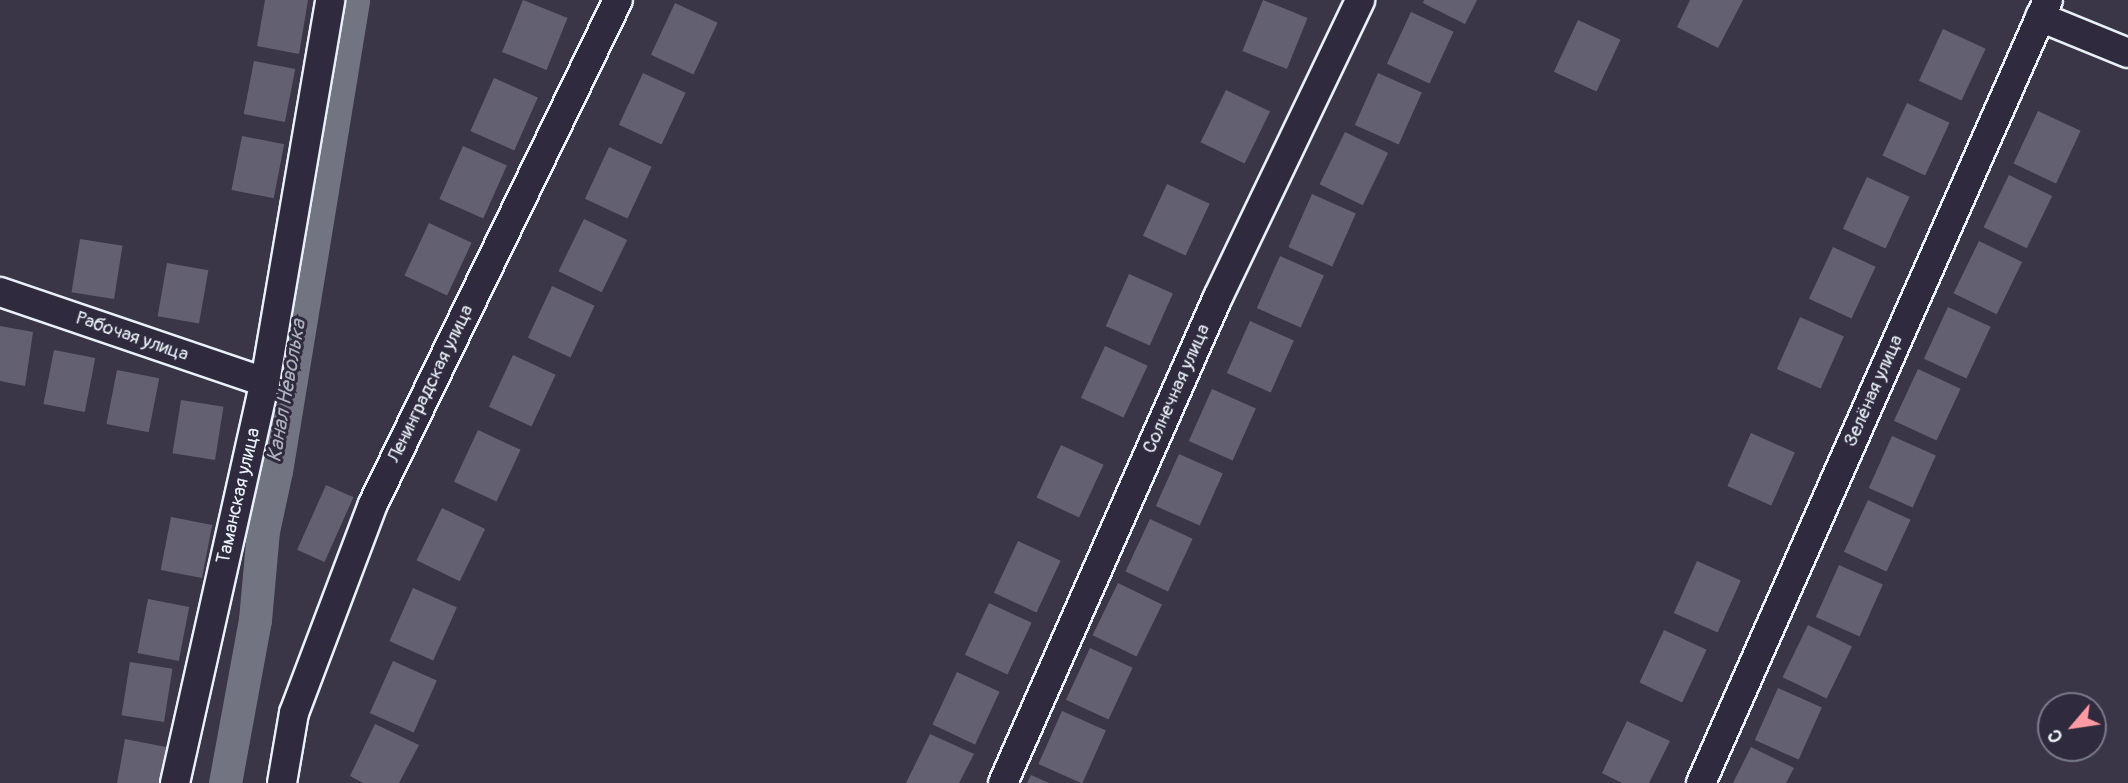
<!DOCTYPE html>
<meta charset="utf-8">
<style>
body{margin:0}
#map{position:relative;width:2128px;height:783px;overflow:hidden;background:#3a3648;font-family:Pangolin,sans-serif}
div>[style]{position:absolute}
.canal>*{height:33px;margin:-16.5px;padding:0 16.5px;transform-origin:16.5px;border-radius:16.5px;background:#737482}
.building>*{inset:0;background:#636171;transform-origin:0 0}
.roads{filter:drop-shadow(2px 0 #e8f1f8) drop-shadow(-2px 0 #e8f1f8) drop-shadow(0 2px #e8f1f8) drop-shadow(0 -2px #e8f1f8)}
.street>*{height:28px;margin:-14px;padding:0 14px;transform-origin:14px;border-radius:14px;background:#2f2a3d}
span{translate:-50% -50%;white-space:nowrap;text-align:center;line-height:1.15;-webkit-text-stroke:6px #2f2a3d;paint-order:stroke}
.street-label{font-size:19px;color:#e8f1f8}
.water-label{font-size:21px;color:#aeb2bd;font-style:italic}
.north{position:absolute;left:2037px;top:692px;width:70px;height:70px;box-sizing:border-box;background:#2f2a3d;border:2px solid #797a88;border-radius:50%;rotate:241deg;font-size:19px;font-weight:700;line-height:28px;text-align:center;color:#e8f1f8}
.north::after{content:'';display:block;margin:auto;width:24px;height:32px;background:#ff9aa2;clip-path:polygon(50% 0,100% 100%,50% 72%,0 100%)}
</style>
<div id="map">
<div class="canal">
<div style="left:225px;top:783px;width:166px;rotate:-79.6deg"></div>
<div style="left:255px;top:620px;width:89px;rotate:-84.9deg"></div>
<div style="left:263px;top:531px;width:61px;rotate:-77.8deg"></div>
<div style="left:276px;top:471px;width:477px;rotate:-80.7deg"></div>
</div>
<div class="building">
<div style="clip-path:polygon(265px 0,308px 0,299px 54px,257px 46px)"></div>
<div style="left:523px;top:0;width:48px;height:56px;rotate:22deg"></div>
<div style="left:1263px;top:0;width:48px;height:55px;rotate:22deg"></div>
<div style="clip-path:polygon(1424px 0,1477px 0,1465px 24px,1423px 3px)"></div>
<div style="clip-path:polygon(1690px 0,1743px 0,1718px 48px,1677px 27px)"></div>
<div style="left:675px;top:3px;width:47px;height:57px;rotate:25deg"></div>
<div style="left:1411px;top:12px;width:47px;height:57px;rotate:25deg"></div>
<div style="left:1578px;top:20px;width:47px;height:57px;rotate:25deg"></div>
<div style="left:1943px;top:29px;width:47px;height:57px;rotate:25deg"></div>
<div style="left:254px;top:61px;width:42px;height:54px;rotate:11deg"></div>
<div style="left:643px;top:73px;width:47px;height:57px;rotate:25deg"></div>
<div style="left:1378px;top:73px;width:48px;height:57px;rotate:24deg"></div>
<div style="left:494px;top:78px;width:48px;height:58px;rotate:24deg"></div>
<div style="left:1226px;top:90px;width:49px;height:58px;rotate:26deg"></div>
<div style="left:1907px;top:103px;width:47px;height:58px;rotate:25deg"></div>
<div style="left:2038px;top:111px;width:47px;height:58px;rotate:25deg"></div>
<div style="left:1345px;top:132px;width:48px;height:58px;rotate:26deg"></div>
<div style="left:242px;top:136px;width:43px;height:55px;rotate:11deg"></div>
<div style="left:463px;top:146px;width:48px;height:58px;rotate:24deg"></div>
<div style="left:609px;top:147px;width:47px;height:57px;rotate:25deg"></div>
<div style="left:2009px;top:175px;width:48px;height:58px;rotate:26deg"></div>
<div style="left:1867px;top:177px;width:47px;height:57px;rotate:25deg"></div>
<div style="left:1167px;top:184px;width:47px;height:57px;rotate:25deg"></div>
<div style="left:1312px;top:194px;width:48px;height:58px;rotate:24deg"></div>
<div style="left:584px;top:219px;width:48px;height:58px;rotate:26deg"></div>
<div style="left:429px;top:223px;width:47px;height:58px;rotate:25deg"></div>
<div style="left:80px;top:239px;width:43px;height:54px;rotate:9deg"></div>
<div style="left:1979px;top:241px;width:48px;height:58px;rotate:26deg"></div>
<div style="left:1833px;top:247px;width:47px;height:57px;rotate:25deg"></div>
<div style="left:1280px;top:256px;width:48px;height:57px;rotate:24deg"></div>
<div style="left:167px;top:263px;width:42px;height:54px;rotate:10deg"></div>
<div style="left:1129px;top:274px;width:48px;height:57px;rotate:24deg"></div>
<div style="left:552px;top:286px;width:47px;height:57px;rotate:25deg"></div>
<div style="left:1948px;top:307px;width:47px;height:57px;rotate:25deg"></div>
<div style="left:1800px;top:317px;width:48px;height:57px;rotate:24deg"></div>
<div style="left:1250px;top:321px;width:48px;height:57px;rotate:24deg"></div>
<div style="clip-path:polygon(0 326px,33px 332px,25px 386px,0 381px)"></div>
<div style="left:1105px;top:346px;width:47px;height:57px;rotate:25deg"></div>
<div style="left:54px;top:350px;width:42px;height:55px;rotate:11deg"></div>
<div style="left:513px;top:355px;width:47px;height:57px;rotate:25deg"></div>
<div style="left:1918px;top:369px;width:47px;height:57px;rotate:25deg"></div>
<div style="left:117px;top:370px;width:43px;height:55px;rotate:11deg"></div>
<div style="left:1212px;top:389px;width:48px;height:57px;rotate:24deg"></div>
<div style="left:181px;top:400px;width:43px;height:54px;rotate:9deg"></div>
<div style="left:478px;top:430px;width:47px;height:57px;rotate:25deg"></div>
<div style="left:1751px;top:433px;width:48px;height:58px;rotate:24deg"></div>
<div style="left:1892px;top:436px;width:48px;height:57px;rotate:24deg"></div>
<div style="left:1061px;top:445px;width:47px;height:58px;rotate:25deg"></div>
<div style="left:1179px;top:454px;width:48px;height:57px;rotate:24deg"></div>
<div style="left:326px;top:485px;width:30px;height:71px;rotate:24deg"></div>
<div style="left:1868px;top:500px;width:47px;height:57px;rotate:25deg"></div>
<div style="left:442px;top:508px;width:48px;height:58px;rotate:26deg"></div>
<div style="left:171px;top:517px;width:42px;height:54px;rotate:11deg"></div>
<div style="left:1150px;top:519px;width:47px;height:58px;rotate:25deg"></div>
<div style="left:1018px;top:541px;width:47px;height:57px;rotate:25deg"></div>
<div style="left:1697px;top:561px;width:48px;height:57px;rotate:24deg"></div>
<div style="left:1839px;top:565px;width:48px;height:57px;rotate:24deg"></div>
<div style="left:1118px;top:583px;width:49px;height:58px;rotate:26deg"></div>
<div style="left:413px;top:588px;width:48px;height:58px;rotate:24deg"></div>
<div style="left:148px;top:599px;width:42px;height:55px;rotate:11deg"></div>
<div style="left:989px;top:603px;width:47px;height:57px;rotate:25deg"></div>
<div style="left:1808px;top:625px;width:49px;height:58px;rotate:26deg"></div>
<div style="left:1664px;top:630px;width:47px;height:58px;rotate:25deg"></div>
<div style="left:1090px;top:648px;width:47px;height:57px;rotate:25deg"></div>
<div style="left:393px;top:661px;width:48px;height:57px;rotate:24deg"></div>
<div style="left:130px;top:662px;width:43px;height:54px;rotate:9deg"></div>
<div style="left:957px;top:672px;width:47px;height:58px;rotate:25deg"></div>
<div style="left:1778px;top:688px;width:48px;height:57px;rotate:24deg"></div>
<div style="left:1062px;top:711px;width:48px;height:58px;rotate:24deg"></div>
<div style="clip-path:polygon(1627px 721px,1670px 741px,1649px 783px,1622px 783px,1602px 773px)"></div>
<div style="clip-path:polygon(375px 724px,419px 745px,399px 783px,363px 783px,350px 776px)"></div>
<div style="clip-path:polygon(930px 734px,974px 754px,959px 783px,906px 783px)"></div>
<div style="clip-path:polygon(125px 739px,166px 747px,160px 783px,117px 783px)"></div>
<div style="clip-path:polygon(1751px 747px,1794px 768px,1786px 783px,1733px 783px)"></div>
<div style="clip-path:polygon(1031px 775px,1049px 783px,1027px 783px)"></div>
</div>
<div class="roads">
<div class="street">
<div style="left:2040px;top:17px;width:95px;rotate:22.2deg"></div>
<div style="left:0;top:292px;width:280px;rotate:18.8deg"></div>
<div style="left:175px;top:783px;width:411px;rotate:-77.4deg"></div>
<div style="left:265px;top:382px;width:387px;rotate:-80.3deg"></div>
<div style="left:282px;top:783px;width:71px;rotate:-80.3deg"></div>
<div style="left:294px;top:713px;width:223px;rotate:-69.3deg"></div>
<div style="left:373px;top:504px;width:560px;rotate:-64.08deg"></div>
<div style="left:1003px;top:783px;width:531px;rotate:-66.14deg"></div>
<div style="left:1218px;top:297px;width:329px;rotate:-64.4deg"></div>
<div style="left:1701px;top:783px;width:856px;rotate:-66.1deg"></div>
</div>
</div>
<div class="street-label">
<span style="left:132px;top:337px;rotate:19deg">Рабочая улица</span>
<span style="left:431px;top:384px;rotate:-64deg">Ленинградская улица</span>
<span style="left:1177px;top:389px;rotate:-66deg">Солнечная улица</span>
<span style="left:1874px;top:391px;rotate:-66deg">Зелёная улица</span>
<span style="left:239px;top:496px;rotate:-77deg">Таманская улица</span>
</div>
<div class="water-label">
<span style="left:287px;top:391px;rotate:-80deg">Канал Неволька</span>
</div>
<div class="north">С</div>
</div>
